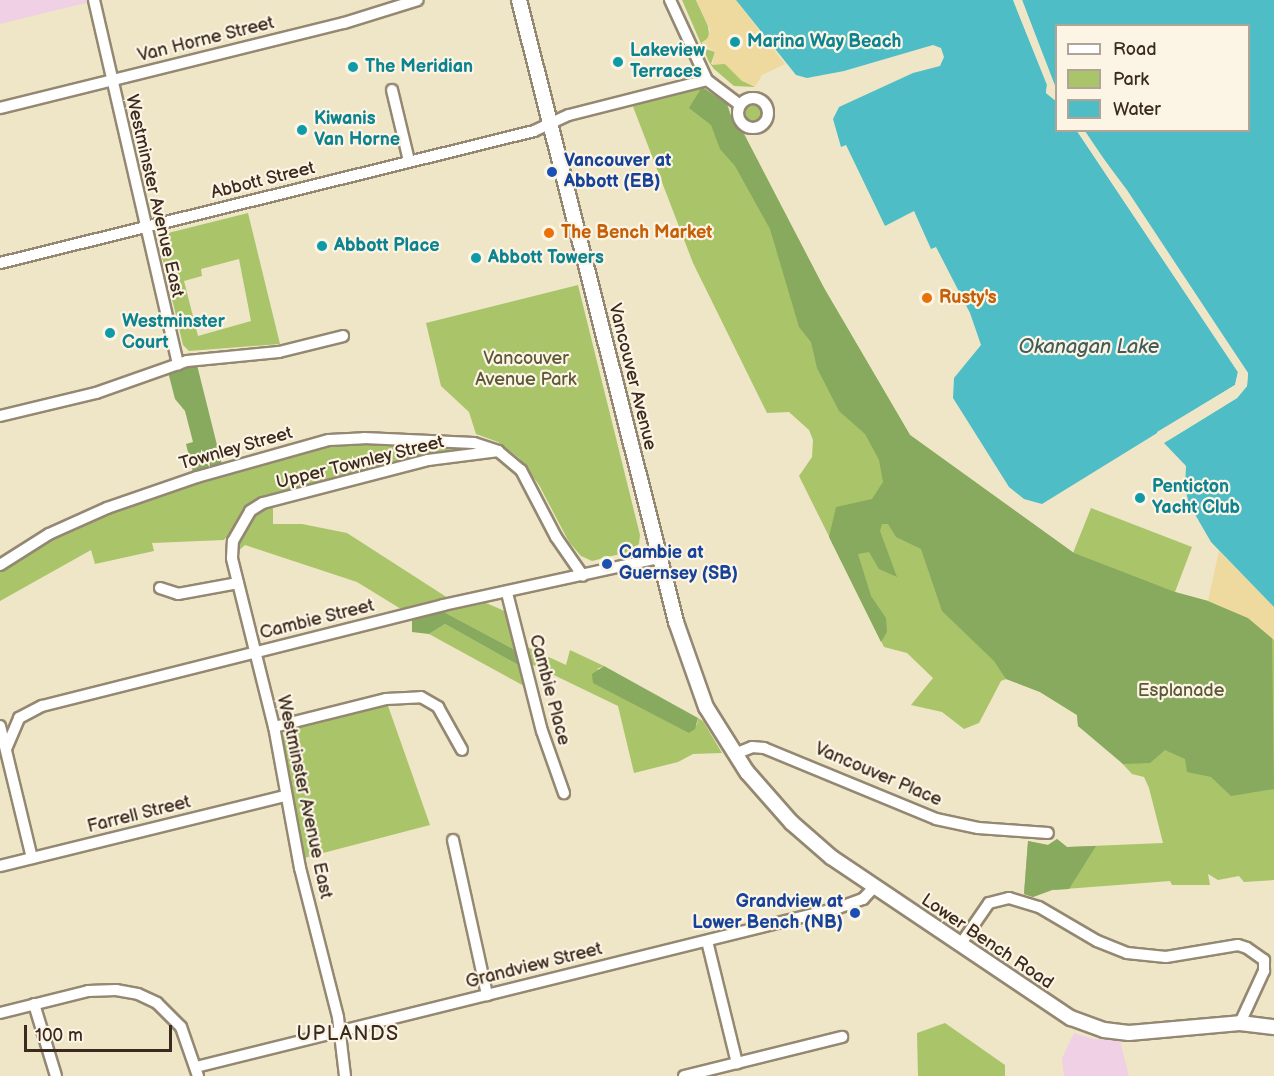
<!DOCTYPE html>
<style>
body{margin:0}
#map{position:relative;width:1274px;height:1076px;overflow:hidden;background:#eee6c7;font-family:"Balsamiq Sans",sans-serif}
div>[style]{position:absolute}
.built>*{inset:0;background:#f0d0e5}
.green>*{inset:0;background:#aac46a}
.round{border-radius:50%}
.forest>*{inset:0;background:#87aa5e}
.sand>*{inset:0;background:#eeda9e}
.water>*{inset:0;background:#4fbdc6}
.pier>*{inset:0;background:#eee6c7}
.roads{filter:drop-shadow(2px 0 #948872) drop-shadow(-2px 0 #948872) drop-shadow(0 2px #948872) drop-shadow(0 -2px #948872)}
.minor>*{height:10px;margin:-5px;padding:0 5px;transform-origin:5px;border-radius:5px;background:#fff}
.minor>.ring{margin:-5px;padding:0;box-sizing:content-box;background:none;border:10px solid #fff;border-radius:50%}
.tertiary>*{height:14px;margin:-7px;padding:0 7px;transform-origin:7px;border-radius:7px;background:#fff}
.dots>*{width:16px;height:16px;translate:-50% -50%;box-sizing:border-box;border:3px solid #fcf5e5;border-radius:50%}
span{translate:-50% -50%;white-space:nowrap;text-align:center;line-height:1.15;-webkit-text-stroke:4.5px #fcf5e5;paint-order:stroke}
.street-label{font-size:18px;color:#3b2a1e}
.culture-label{font-size:18px;color:#0d838f;font-weight:700}
.left{translate:0 -50%;text-align:left}
.transit-label{font-size:18px;color:#164399;font-weight:700}
.right{translate:-100% -50%;text-align:right}
.food-label{font-size:18px;color:#c56008;font-weight:700}
.park-label{font-size:18px;color:#5c5835}
.water-label{font-size:20px;color:#425d59;font-style:italic}
.neighbourhood-label{font-size:20px;color:#3b2a1e;letter-spacing:1.5px}
.legend{position:absolute;left:1055px;top:24px;width:195px;height:108px;box-sizing:border-box;background:#fcf5e5;border:2px solid #afa495;margin:0;padding:8px 10px;list-style:none;font-size:18px;color:#3b2a1e}
.legend li{display:flex;align-items:center;gap:12px;height:30px}
.legend b{width:30px;border:2px solid #afa495}
.scale{position:absolute;left:24px;top:1025px;width:148px;height:27px;box-sizing:border-box;border:3px solid #3b2a1e;border-top:0;padding-left:8px;font-size:18px;line-height:21px;white-space:nowrap;color:#3b2a1e;-webkit-text-stroke:4px #fcf5e5;paint-order:stroke}
</style>
<div id="map">
<div class="built">
<div style="clip-path:polygon(0 0,98px 0,0 24px)"></div>
<div style="clip-path:polygon(1074px 1033px,1094px 1039px,1120px 1040px,1129px 1076px,1064px 1076px,1062px 1058px)"></div>
</div>
<div class="green">
<div style="clip-path:polygon(682px 0,696px 0,708px 26px,709px 35px,703px 48px,715px 52px,711px 64px,725px 64px,755px 87px,734px 86px,714px 69px,709px 62px)"></div>
<div style="clip-path:polygon(702px 87px,727px 104px,734px 125px,744px 134px,824px 288px,910px 435px,1073px 553px,1091px 508px,1192px 547px,1175px 592px,1208px 601px,1274px 607px,1274px 880px,1244px 882px,1239px 876px,1218px 880px,1208px 874px,1210px 885px,1172px 885px,1170px 881px,1052px 890px,1033px 897px,1024px 894px,1028px 841px,1048px 845px,1057px 839px,1067px 847px,1163px 843px,1149px 788px,1144px 777px,1132px 774px,1107px 747px,1078px 726px,1077px 715px,1040px 692px,1006px 679px,1001px 681px,979px 723px,964px 729px,942px 712px,911px 705px,933px 678px,907px 653px,884px 647px,799px 476px,812px 457px,813px 440px,809px 430px,789px 412px,767px 413px,693px 263px,632px 104px)"></div>
<div class="round" style="left:745px;top:105px;width:18px;height:18px"></div>
<div style="clip-path:polygon(evenodd,248px 213px,280px 344px,189px 351px,183px 345px,162px 257px,161px 239px,168px 233px,248px 213px,239px 259px,251px 321px,198px 336px,184px 281px,202px 276px,201px 269px,239px 259px)"></div>
<div style="clip-path:polygon(578px 285px,640px 535px,639px 544px,628px 552px,592px 561px,581px 556px,569px 542px,539px 485px,519px 458px,498px 442px,476px 434px,469px 412px,441px 386px,426px 323px)"></div>
<div style="clip-path:polygon(389px 444px,467px 445px,480px 448px,416px 459px,262px 501px,245px 511px,224px 540px,152px 543px,154px 551px,95px 564px,91px 550px,0 601px,0 572px,40px 545px,90px 520px,221px 475px,326px 447px)"></div>
<div style="clip-path:polygon(273px 504px,273px 524px,302px 524px,347px 533px,448px 598px,401px 609px,357px 582px,245px 545px,237px 552px,247px 521px)"></div>
<div style="clip-path:polygon(486px 603px,507px 612px,517px 651px,442px 611px)"></div>
<div style="clip-path:polygon(445px 624px,520px 666px,526px 687px,429px 634px)"></div>
<div style="clip-path:polygon(527px 647px,566px 665px,570px 650px,604px 666px,597px 669px,697px 725px,698px 718px,703px 721px,722px 753px,693px 754px,678px 762px,634px 773px,618px 706px,531px 664px)"></div>
<div style="clip-path:polygon(387px 703px,430px 825px,304px 858px,282px 736px,290px 728px)"></div>
<div style="clip-path:polygon(945px 1023px,1005px 1065px,1005px 1076px,918px 1076px,917px 1033px)"></div>
</div>
<div class="forest">
<div style="clip-path:polygon(702px 87px,727px 104px,734px 125px,744px 134px,824px 288px,910px 435px,1074px 553px,1175px 592px,1208px 601px,1248px 618px,1272px 638px,1274px 789px,1231px 796px,1211px 777px,1187px 772px,1185px 759px,1165px 750px,1150px 763px,1123px 764px,1078px 726px,1077px 715px,1040px 692px,1006px 679px,994px 661px,942px 611px,921px 549px,896px 537px,888px 524px,882px 524px,880px 531px,897px 577px,879px 569px,869px 552px,858px 554px,871px 596px,886px 618px,887px 632px,881px 642px,829px 537px,836px 507px,872px 499px,883px 482px,879px 460px,865px 434px,839px 411px,817px 368px,811px 342px,799px 327px,770px 229px,735px 166px,720px 149px,711px 125px,689px 108px)"></div>
<div style="clip-path:polygon(197px 365px,222px 465px,193px 472px,186px 444px,193px 442px,185px 411px,175px 399px,168px 372px)"></div>
<div style="clip-path:polygon(442px 611px,517px 651px,520px 666px,445px 624px,429px 634px,412px 632px,412px 617px)"></div>
<div style="clip-path:polygon(604px 666px,698px 718px,695px 729px,689px 733px,593px 683px,592px 674px)"></div>
<div style="clip-path:polygon(1057px 839px,1067px 847px,1096px 846px,1069px 889px,1052px 890px,1033px 897px,1024px 894px,1028px 841px,1048px 845px)"></div>
</div>
<div class="sand">
<div style="clip-path:polygon(696px 0,736px 0,785px 64px,762px 75px,755px 87px,742px 81px,725px 64px,712px 65px,715px 52px,701px 43px,708px 38px,710px 29px)"></div>
<div style="clip-path:polygon(1219px 551px,1274px 607px,1274px 640px,1248px 618px,1208px 601px)"></div>
</div>
<div class="water">
<div style="clip-path:polygon(736px 0,1013px 0,1047px 85px,1046px 93px,1056px 101px,1056px 130px,1077px 131px,1238px 372px,1235px 385px,1042px 504px,1024px 499px,1009px 487px,953px 398px,954px 378px,981px 345px,970px 313px,936px 247px,931px 249px,914px 211px,885px 226px,846px 145px,841px 147px,833px 119px,839px 107px,913px 73px,940px 66px,944px 57px,941px 48px,933px 45px,844px 71px,807px 78px,796px 75px)"></div>
<div style="clip-path:polygon(1022px 0,1274px 0,1274px 607px,1211px 542px,1189px 504px,1185px 488px,1186px 466px,1164px 443px,1237px 398px,1247px 386px,1248px 373px,1085px 131px,1248px 130px,1248px 26px,1056px 26px,1056px 88px)"></div>
</div>
<div class="pier">
<div style="clip-path:polygon(1013px 0,1050px 83px,1049px 91px,1056px 101px,1046px 93px,1047px 84px)"></div>
<div style="clip-path:polygon(1019px 0,1022px 0,1056px 91px,1054px 89px)"></div>
<div style="clip-path:polygon(1080px 130px,1241px 372px,1237px 387px,1158px 435px,1157px 432px,1235px 385px,1238px 372px,1077px 131px)"></div>
<div style="clip-path:polygon(1082px 130px,1127px 190px,1248px 373px,1247px 386px,1237px 398px,1164px 443px,1235px 395px,1245px 385px,1246px 374px)"></div>
</div>
<div class="roads">
<div class="minor">
<div style="left:94px;top:0;width:374px;rotate:77deg"></div>
<div style="left:670px;top:0;width:88px;rotate:65.2deg"></div>
<div style="left:707px;top:80px;width:41px;rotate:37.1deg"></div>
<div style="left:392px;top:90px;width:73px;rotate:76.5deg"></div>
<div class="ring" style="left:738px;top:98px;width:20px;height:20px"></div>
<div style="left:0;top:108px;width:354px;rotate:-13.9deg"></div>
<div style="left:344px;top:23px;width:77px;rotate:-17.3deg"></div>
<div style="left:0;top:263px;width:550px;rotate:-13.88deg"></div>
<div style="left:534px;top:131px;width:38px;rotate:-25deg"></div>
<div style="left:569px;top:115px;width:142px;rotate:-14.2deg"></div>
<div style="left:0;top:416px;width:99px;rotate:-13.5deg"></div>
<div style="left:96px;top:393px;width:96px;rotate:-19.4deg"></div>
<div style="left:187px;top:361px;width:92px;rotate:-5.6deg"></div>
<div style="left:279px;top:352px;width:66px;rotate:-14deg"></div>
<div style="left:0;top:565px;width:58px;rotate:-32.3deg"></div>
<div style="left:49px;top:534px;width:64px;rotate:-24.1deg"></div>
<div style="left:107px;top:508px;width:95px;rotate:-19deg"></div>
<div style="left:197px;top:477px;width:137px;rotate:-15.7deg"></div>
<div style="left:329px;top:440px;width:35px;rotate:-3deg"></div>
<div style="left:364px;top:438px;width:110px;rotate:2.6deg"></div>
<div style="left:474px;top:443px;width:25px;rotate:18deg"></div>
<div style="left:498px;top:451px;width:30px;rotate:40deg"></div>
<div style="left:521px;top:470px;width:76px;rotate:62.4deg"></div>
<div style="left:556px;top:537px;width:47px;rotate:55.3deg"></div>
<div style="left:160px;top:588px;width:19px;rotate:18deg"></div>
<div style="left:178px;top:594px;width:61px;rotate:-10.4deg"></div>
<div style="left:507px;top:593px;width:142px;rotate:75.8deg"></div>
<div style="left:542px;top:731px;width:66px;rotate:70.5deg"></div>
<div style="left:0;top:726px;width:136px;rotate:76.4deg"></div>
<div style="left:274px;top:727px;width:115px;rotate:-14deg"></div>
<div style="left:386px;top:699px;width:35px;rotate:-3deg"></div>
<div style="left:421px;top:697px;width:20px;rotate:30deg"></div>
<div style="left:438px;top:707px;width:49px;rotate:60.8deg"></div>
<div style="left:6px;top:749px;width:34px;rotate:-67deg"></div>
<div style="left:19px;top:718px;width:26px;rotate:-28deg"></div>
<div style="left:42px;top:706px;width:414px;rotate:-14.1deg"></div>
<div style="left:443px;top:605px;width:221px;rotate:-12.3deg"></div>
<div style="left:735px;top:754px;width:18px;rotate:-22deg"></div>
<div style="left:752px;top:747px;width:12px;rotate:5deg"></div>
<div style="left:764px;top:748px;width:186px;rotate:22.4deg"></div>
<div style="left:936px;top:819px;width:43px;rotate:12.1deg"></div>
<div style="left:978px;top:828px;width:70px;rotate:4.1deg"></div>
<div style="left:453px;top:840px;width:159px;rotate:77.6deg"></div>
<div style="left:0;top:866px;width:294px;rotate:-13.8deg"></div>
<div style="left:707px;top:941px;width:126px;rotate:76.2deg"></div>
<div style="left:960px;top:945px;width:51px;rotate:-55.4deg"></div>
<div style="left:989px;top:903px;width:21px;rotate:-14deg"></div>
<div style="left:1009px;top:898px;width:31px;rotate:17deg"></div>
<div style="left:1039px;top:907px;width:67px;rotate:30.4deg"></div>
<div style="left:1097px;top:941px;width:32px;rotate:22deg"></div>
<div style="left:1127px;top:953px;width:39px;rotate:6deg"></div>
<div style="left:1166px;top:957px;width:73px;rotate:-9.5deg"></div>
<div style="left:1238px;top:945px;width:9px;rotate:18deg"></div>
<div style="left:1247px;top:948px;width:21px;rotate:35deg"></div>
<div style="left:1264px;top:960px;width:11px;rotate:90deg"></div>
<div style="left:1264px;top:971px;width:57px;rotate:114.8deg"></div>
<div style="left:34px;top:1004px;width:75px;rotate:73deg"></div>
<div style="left:0;top:1013px;width:91px;rotate:-14deg"></div>
<div style="left:88px;top:991px;width:28px;rotate:-2deg"></div>
<div style="left:116px;top:990px;width:22px;rotate:10deg"></div>
<div style="left:138px;top:994px;width:21px;rotate:25deg"></div>
<div style="left:157px;top:1003px;width:34px;rotate:45deg"></div>
<div style="left:181px;top:1027px;width:52px;rotate:70.9deg"></div>
<div style="left:196px;top:1067px;width:661px;rotate:-13.91deg"></div>
<div style="left:838px;top:908px;width:27px;rotate:-20deg"></div>
<div style="left:863px;top:899px;width:16px;rotate:-47deg"></div>
<div style="left:345px;top:1076px;width:59px;rotate:-96.8deg"></div>
<div style="left:338px;top:1017px;width:154px;rotate:-104.3deg"></div>
<div style="left:300px;top:868px;width:143px;rotate:-100.4deg"></div>
<div style="left:274px;top:727px;width:174px;rotate:-104deg"></div>
<div style="left:232px;top:558px;width:17px;rotate:-87deg"></div>
<div style="left:233px;top:541px;width:34px;rotate:-60deg"></div>
<div style="left:250px;top:511px;width:15px;rotate:-32deg"></div>
<div style="left:263px;top:503px;width:171px;rotate:-14.6deg"></div>
<div style="left:428px;top:460px;width:71px;rotate:-7.3deg"></div>
<div style="left:684px;top:1076px;width:163px;rotate:-13.9deg"></div>
</div>
<div class="tertiary">
<div style="left:519px;top:0;width:642px;rotate:75.83deg"></div>
<div style="left:676px;top:622px;width:90px;rotate:70.6deg"></div>
<div style="left:706px;top:707px;width:77px;rotate:57.8deg"></div>
<div style="left:747px;top:772px;width:68px;rotate:48.6deg"></div>
<div style="left:792px;top:823px;width:52px;rotate:41.1deg"></div>
<div style="left:831px;top:857px;width:289px;rotate:33.9deg"></div>
<div style="left:1071px;top:1018px;width:35px;rotate:20deg"></div>
<div style="left:1104px;top:1030px;width:25px;rotate:7deg"></div>
<div style="left:1129px;top:1033px;width:111px;rotate:-5.1deg"></div>
<div style="left:1240px;top:1023px;width:34px;rotate:7deg"></div>
</div>
</div>
<div class="dots">
<div style="left:735px;top:42px;background:#0f9aa8"></div>
<div style="left:618px;top:62px;background:#0f9aa8"></div>
<div style="left:353px;top:67px;background:#0f9aa8"></div>
<div style="left:302px;top:130px;background:#0f9aa8"></div>
<div style="left:552px;top:172px;background:#1a4fb4"></div>
<div style="left:549px;top:233px;background:#e8710a"></div>
<div style="left:322px;top:246px;background:#0f9aa8"></div>
<div style="left:476px;top:258px;background:#0f9aa8"></div>
<div style="left:927px;top:298px;background:#e8710a"></div>
<div style="left:110px;top:333px;background:#0f9aa8"></div>
<div style="left:1140px;top:498px;background:#0f9aa8"></div>
<div style="left:607px;top:564px;background:#1a4fb4"></div>
<div style="left:855px;top:913px;background:#1a4fb4"></div>
</div>
<div class="street-label">
<span style="left:206px;top:40px;rotate:-14deg">Van Horne Street</span>
<span style="left:263px;top:181px;rotate:-14deg">Abbott Street</span>
<span style="left:154px;top:196px;rotate:77deg">Westminster Avenue East</span>
<span style="left:632px;top:377px;rotate:76deg">Vancouver Avenue</span>
<span style="left:236px;top:449px;rotate:-16deg">Townley Street</span>
<span style="left:360px;top:463px;rotate:-14deg">Upper Townley Street</span>
<span style="left:317px;top:620px;rotate:-14deg">Cambie Street</span>
<span style="left:549px;top:690px;rotate:75deg">Cambie Place</span>
<span style="left:878px;top:775px;rotate:23deg">Vancouver Place</span>
<span style="left:304px;top:797px;rotate:78deg">Westminster Avenue East</span>
<span style="left:139px;top:815px;rotate:-14deg">Farrell Street</span>
<span style="left:987px;top:942px;rotate:34deg">Lower Bench Road</span>
<span style="left:534px;top:966px;rotate:-14deg">Grandview Street</span>
</div>
<div class="culture-label">
<span class="left" style="left:747px;top:42px">Marina Way Beach</span>
<span class="left" style="left:630px;top:62px">Lakeview<br>Terraces</span>
<span class="left" style="left:365px;top:67px">The Meridian</span>
<span class="left" style="left:314px;top:130px">Kiwanis<br>Van Horne</span>
<span class="left" style="left:334px;top:246px">Abbott Place</span>
<span class="left" style="left:488px;top:258px">Abbott Towers</span>
<span class="left" style="left:122px;top:333px">Westminster<br>Court</span>
<span class="left" style="left:1152px;top:498px">Penticton<br>Yacht Club</span>
</div>
<div class="transit-label">
<span class="left" style="left:564px;top:172px">Vancouver at<br>Abbott (EB)</span>
<span class="left" style="left:619px;top:564px">Cambie at<br>Guernsey (SB)</span>
<span class="right" style="left:843px;top:913px">Grandview at<br>Lower Bench (NB)</span>
</div>
<div class="food-label">
<span class="left" style="left:561px;top:233px">The Bench Market</span>
<span class="left" style="left:939px;top:298px">Rusty's</span>
</div>
<div class="park-label">
<span style="left:526px;top:370px">Vancouver<br>Avenue Park</span>
<span style="left:1181px;top:691px">Esplanade</span>
</div>
<div class="water-label">
<span style="left:1089px;top:347px">Okanagan Lake</span>
</div>
<div class="neighbourhood-label">
<span style="left:348px;top:1034px">UPLANDS</span>
</div>
<ul class="legend">
<li><b style="height:8px;background:#fff"></b>Road</li>
<li><b style="height:16px;background:#aac46a"></b>Park</li>
<li><b style="height:16px;background:#4fbdc6"></b>Water</li>
</ul>
<div class="scale">100 m</div>
</div>
